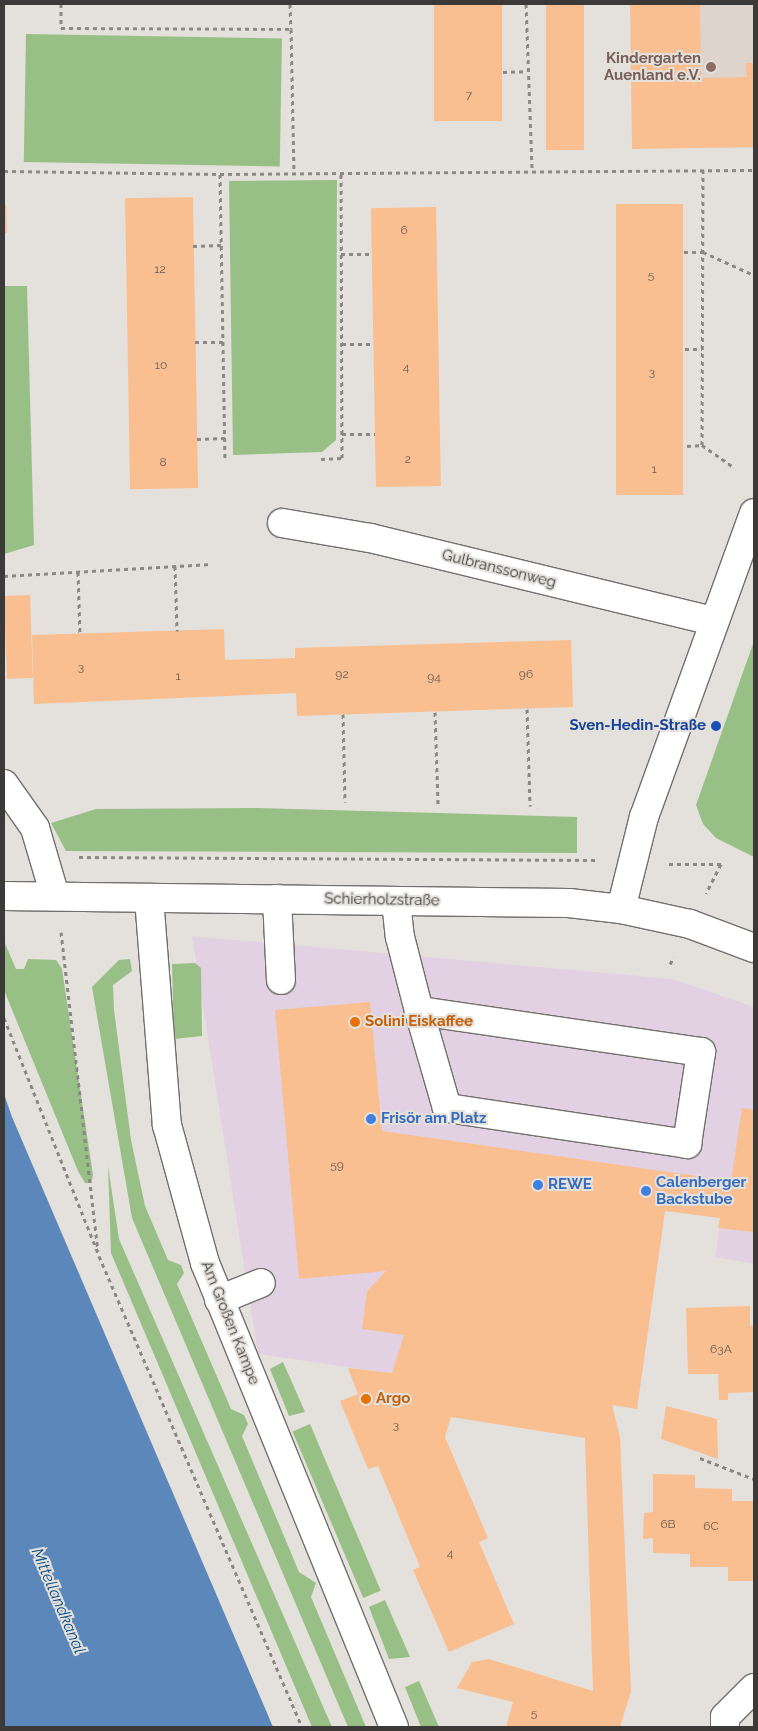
<!DOCTYPE html>
<meta charset="utf-8">
<style>
body{margin:0}
#map{position:relative;width:758px;height:1731px;overflow:hidden;background:#e4e0dc;font-family:Raleway,sans-serif}
div>[style]{position:absolute}
.commercial>*{inset:0;background:#e2d1e2}
.built>*{inset:0;background:#dfd4cc;transform-origin:0 0}
.green>*{inset:0;background:#98bf85;transform-origin:0 0}
.water>*{inset:0;background:#5c87ba}
.building>*{inset:0;background:#f9bf90;transform-origin:0 0}
.path>*{height:3px;margin-top:-1.5px;transform-origin:0;background:repeating-linear-gradient(90deg,#8a8784 0 4px,transparent 0 8px)}
.roads{filter:drop-shadow(1px 0 #736f6c) drop-shadow(-1px 0 #736f6c) drop-shadow(0 1px #736f6c) drop-shadow(0 -1px #736f6c)}
.minor>*{height:28px;margin:-14px;padding:0 14px;transform-origin:14px;border-radius:14px;background:#fff}
.dots>*{width:14px;height:14px;translate:-50% -50%;box-sizing:border-box;border:2px solid #e4e0dc;border-radius:50%}
span{translate:-50% -50%;white-space:nowrap;text-align:center;line-height:1.15;-webkit-text-stroke:4px #e4e0dc;paint-order:stroke}
.number-label{font-size:12px;color:#6a5b4e}
.number-label span{-webkit-text-stroke-width:0}
.education-label{font-size:15px;color:#785e54;font-weight:700}
.right{translate:-100% -50%;text-align:right}
.street-label{font-size:15px;color:#3b3a38}
.transit-label{font-size:15px;color:#164399;font-weight:700}
.food-label{font-size:15px;color:#c56008;font-weight:700}
.left{translate:0 -50%;text-align:left}
.shop-label{font-size:15px;color:#366cbe;font-weight:700}
.water-label{font-size:16px;color:#034987;font-style:italic}
.frame{position:absolute;inset:0;border:5px solid #3b3a38;pointer-events:none}
</style>
<div id="map">
<div class="commercial">
<div style="clip-path:polygon(192px 936px,672px 979px,754px 1007px,754px 1264px,716px 1257px,720px 1218px,665px 1211px,637px 1409px,258px 1354px)"></div>
</div>
<div class="built">
<div style="left:666px;top:4px;width:88px;height:144px"></div>
</div>
<div class="green">
<div style="left:26px;top:34px;width:256px;height:128px;rotate:1deg"></div>
<div style="clip-path:polygon(337px 180px,336px 440px,322px 452px,233px 455px,229px 181px)"></div>
<div style="clip-path:polygon(4px 286px,27px 286px,34px 545px,4px 554px)"></div>
<div style="clip-path:polygon(754px 641px,754px 857px,716px 838px,703px 824px,696px 805px)"></div>
<div style="clip-path:polygon(257px 808px,577px 817px,577px 853px,66px 851px,51px 823px,96px 809px)"></div>
<div style="clip-path:polygon(4px 941px,16px 969px,24px 969px,28px 959px,56px 960px,62px 969px,93px 1175px,91px 1183px,85px 1183px,78px 1171px,4px 990px)"></div>
<div style="clip-path:polygon(130px 959px,132px 971px,113px 985px,114px 1010px,131px 1140px,145px 1206px,168px 1260px,181px 1265px,184px 1273px,177px 1284px,231px 1409px,244px 1415px,248px 1424px,242px 1436px,299px 1572px,316px 1583px,311px 1597px,366px 1727px,348px 1727px,132px 1218px,92px 987px,119px 960px)"></div>
<div style="clip-path:polygon(195px 963px,201px 968px,202px 1036px,174px 1039px,172px 964px)"></div>
<div style="clip-path:polygon(108px 1166px,119px 1239px,332px 1727px,312px 1727px,111px 1253px)"></div>
<div style="clip-path:polygon(283px 1362px,305px 1412px,289px 1416px,270px 1369px)"></div>
<div style="left:310px;top:1424px;width:181px;height:19px;rotate:67deg"></div>
<div style="clip-path:polygon(385px 1600px,410px 1657px,389px 1659px,369px 1607px)"></div>
<div style="clip-path:polygon(419px 1681px,439px 1727px,421px 1727px,405px 1687px)"></div>
</div>
<div class="water">
<div style="clip-path:polygon(4px 1094px,12px 1117px,273px 1727px,4px 1727px)"></div>
</div>
<div class="building">
<div style="left:434px;top:4px;width:68px;height:117px"></div>
<div style="left:546px;top:4px;width:38px;height:146px"></div>
<div style="clip-path:polygon(630px 4px,700px 4px,701px 78px,747px 77px,746px 63px,754px 63px,754px 147px,632px 149px)"></div>
<div style="left:193px;top:197px;width:291px;height:68px;rotate:89deg"></div>
<div style="left:616px;top:204px;width:67px;height:291px"></div>
<div style="clip-path:polygon(4px 205px,6px 205px,7px 233px,4px 233px)"></div>
<div style="left:436px;top:207px;width:279px;height:65px;rotate:89deg"></div>
<div style="left:30px;top:595px;width:83px;height:26px;rotate:88deg"></div>
<div style="clip-path:polygon(224px 629px,225px 660px,295px 658px,295px 648px,571px 640px,573px 707px,297px 716px,296px 693px,34px 704px,32px 635px)"></div>
<div style="clip-path:polygon(370px 1002px,382px 1131px,731px 1181px,742px 1108px,754px 1110px,754px 1232px,718px 1228px,720px 1218px,665px 1211px,637px 1409px,612px 1405px,620px 1437px,631px 1691px,620px 1727px,506px 1727px,513px 1702px,457px 1688px,472px 1662px,489px 1659px,593px 1691px,585px 1438px,451px 1417px,445px 1437px,488px 1538px,479px 1542px,514px 1624px,449px 1652px,413px 1570px,420px 1567px,378px 1466px,368px 1469px,340px 1401px,358px 1394px,348px 1368px,392px 1373px,404px 1335px,362px 1329px,367px 1291px,386px 1271px,299px 1279px,275px 1010px)"></div>
<div style="clip-path:polygon(750px 1306px,750px 1326px,754px 1326px,754px 1392px,728px 1393px,728px 1400px,719px 1400px,718px 1374px,688px 1374px,686px 1308px)"></div>
<div style="clip-path:polygon(666px 1406px,717px 1419px,718px 1459px,661px 1439px)"></div>
<div style="clip-path:polygon(653px 1474px,695px 1475px,695px 1488px,732px 1489px,732px 1501px,754px 1501px,754px 1581px,728px 1581px,728px 1567px,690px 1567px,690px 1554px,653px 1553px,653px 1538px,643px 1539px,644px 1513px,653px 1512px)"></div>
</div>
<div class="path">
<div style="left:61px;top:4px;width:24px;rotate:90deg"></div>
<div style="left:61px;top:28px;width:230px;rotate:0.2deg"></div>
<div style="left:291px;top:29px;width:143px;rotate:88.8deg"></div>
<div style="left:290px;top:4px;width:25px;rotate:88deg"></div>
<div style="left:526px;top:4px;width:166px;rotate:87.9deg"></div>
<div style="left:503px;top:72px;width:24px;rotate:-2deg"></div>
<div style="left:4px;top:171px;width:216px;rotate:0.8deg"></div>
<div style="left:220px;top:174px;width:534px;rotate:-0.43deg"></div>
<div style="left:220px;top:174px;width:287px;rotate:89deg"></div>
<div style="left:193px;top:246px;width:28px;rotate:-2deg"></div>
<div style="left:684px;top:252px;width:19px"></div>
<div style="left:703px;top:252px;width:56px;rotate:24.3deg"></div>
<div style="left:341px;top:254px;width:31px"></div>
<div style="left:195px;top:342px;width:28px"></div>
<div style="left:342px;top:344px;width:31px"></div>
<div style="left:685px;top:349px;width:17px"></div>
<div style="left:342px;top:434px;width:33px"></div>
<div style="left:197px;top:439px;width:28px;rotate:-2deg"></div>
<div style="left:702px;top:445px;width:275px;rotate:-89.8deg"></div>
<div style="left:687px;top:446px;width:15px;rotate:-4deg"></div>
<div style="left:702px;top:445px;width:37px;rotate:35deg"></div>
<div style="left:321px;top:459px;width:21px;rotate:-3deg"></div>
<div style="left:342px;top:458px;width:287px;rotate:-90.2deg"></div>
<div style="left:175px;top:566px;width:65px;rotate:88.2deg"></div>
<div style="left:78px;top:572px;width:62px;rotate:88.2deg"></div>
<div style="left:4px;top:576px;width:208px;rotate:-3.3deg"></div>
<div style="left:527px;top:709px;width:97px;rotate:88.2deg"></div>
<div style="left:435px;top:712px;width:92px;rotate:88.1deg"></div>
<div style="left:343px;top:714px;width:88px;rotate:88.7deg"></div>
<div style="left:79px;top:857px;width:519px;rotate:0.33deg"></div>
<div style="left:669px;top:864px;width:52px"></div>
<div style="left:721px;top:864px;width:33px;rotate:117deg"></div>
<div style="left:61px;top:932px;width:321px;rotate:83.4deg"></div>
<div style="left:670px;top:964px;width:8px;rotate:-60deg"></div>
<div style="left:4px;top:1018px;width:256px;rotate:68.2deg"></div>
<div style="left:99px;top:1256px;width:513px;rotate:66.68deg"></div>
<div style="left:700px;top:1458px;width:58px;rotate:21.3deg"></div>
</div>
<div class="roads">
<div class="minor">
<div style="left:282px;top:523px;width:89px;rotate:9.7deg"></div>
<div style="left:370px;top:538px;width:354px;rotate:13.6deg"></div>
<div style="left:4px;top:784px;width:54px;rotate:54.8deg"></div>
<div style="left:35px;top:828px;width:71px;rotate:73.6deg"></div>
<div style="left:4px;top:896px;width:565px;rotate:0.71deg"></div>
<div style="left:569px;top:903px;width:52px;rotate:6.6deg"></div>
<div style="left:621px;top:909px;width:71px;rotate:12.3deg"></div>
<div style="left:690px;top:924px;width:68px;rotate:20.6deg"></div>
<div style="left:149px;top:898px;width:228px;rotate:85.5deg"></div>
<div style="left:167px;top:1125px;width:143px;rotate:74.6deg"></div>
<div style="left:205px;top:1263px;width:501px;rotate:67.84deg"></div>
<div style="left:277px;top:899px;width:81px;rotate:87.2deg"></div>
<div style="left:396px;top:901px;width:36px;rotate:84deg"></div>
<div style="left:400px;top:937px;width:76px;rotate:75.6deg"></div>
<div style="left:419px;top:1011px;width:101px;rotate:73.9deg"></div>
<div style="left:447px;top:1108px;width:243px;rotate:8.5deg"></div>
<div style="left:687px;top:1144px;width:93px;rotate:-81.3deg"></div>
<div style="left:701px;top:1052px;width:285px;rotate:-171.7deg"></div>
<div style="left:621px;top:909px;width:95px;rotate:-76deg"></div>
<div style="left:644px;top:817px;width:323px;rotate:-70.1deg"></div>
<div style="left:219px;top:1300px;width:45px;rotate:-22deg"></div>
<div style="left:725px;top:1727px;width:10px;rotate:-90deg"></div>
<div style="left:725px;top:1717px;width:41px;rotate:-45deg"></div>
</div>
</div>
<div class="dots">
<div style="left:711px;top:67px;background:#8d6e63"></div>
<div style="left:716px;top:726px;background:#1a4fb4"></div>
<div style="left:355px;top:1022px;background:#e8710a"></div>
<div style="left:371px;top:1119px;background:#3f7fe0"></div>
<div style="left:538px;top:1185px;background:#3f7fe0"></div>
<div style="left:646px;top:1191px;background:#3f7fe0"></div>
<div style="left:366px;top:1399px;background:#e8710a"></div>
</div>
<div class="number-label">
<span style="left:469px;top:96px">7</span>
<span style="left:404px;top:231px">6</span>
<span style="left:160px;top:270px">12</span>
<span style="left:651px;top:276px">5</span>
<span style="left:161px;top:366px">10</span>
<span style="left:406px;top:368px">4</span>
<span style="left:652px;top:373px">3</span>
<span style="left:408px;top:460px">2</span>
<span style="left:163px;top:463px">8</span>
<span style="left:654px;top:470px">1</span>
<span style="left:81px;top:668px">3</span>
<span style="left:342px;top:675px">92</span>
<span style="left:526px;top:675px">96</span>
<span style="left:178px;top:677px">1</span>
<span style="left:434px;top:678px">94</span>
<span style="left:337px;top:1166px">59</span>
<span style="left:721px;top:1350px">63A</span>
<span style="left:396px;top:1426px">3</span>
<span style="left:668px;top:1525px">6B</span>
<span style="left:711px;top:1527px">6C</span>
<span style="left:450px;top:1554px">4</span>
<span style="left:534px;top:1714px">5</span>
</div>
<div class="education-label">
<span class="right" style="left:701px;top:67px">Kindergarten<br>Auenland e.V.</span>
</div>
<div class="street-label">
<span style="left:499px;top:569px;rotate:14deg">Gulbranssonweg</span>
<span style="left:382px;top:900px;rotate:1deg">Schierholzstraße</span>
<span style="left:230px;top:1323px;rotate:68deg">Am Großen Kampe</span>
</div>
<div class="transit-label">
<span class="right" style="left:706px;top:726px">Sven-Hedin-Straße</span>
</div>
<div class="food-label">
<span class="left" style="left:365px;top:1022px">Solini Eiskaffee</span>
<span class="left" style="left:376px;top:1399px">Argo</span>
</div>
<div class="shop-label">
<span class="left" style="left:381px;top:1119px">Frisör am Platz</span>
<span class="left" style="left:656px;top:1191px">Calenberger<br>Backstube</span>
<span class="left" style="left:548px;top:1185px">REWE</span>
</div>
<div class="water-label">
<span style="left:58px;top:1601px;rotate:67deg">Mittellandkanal</span>
</div>
<div class="frame"></div>
</div>
